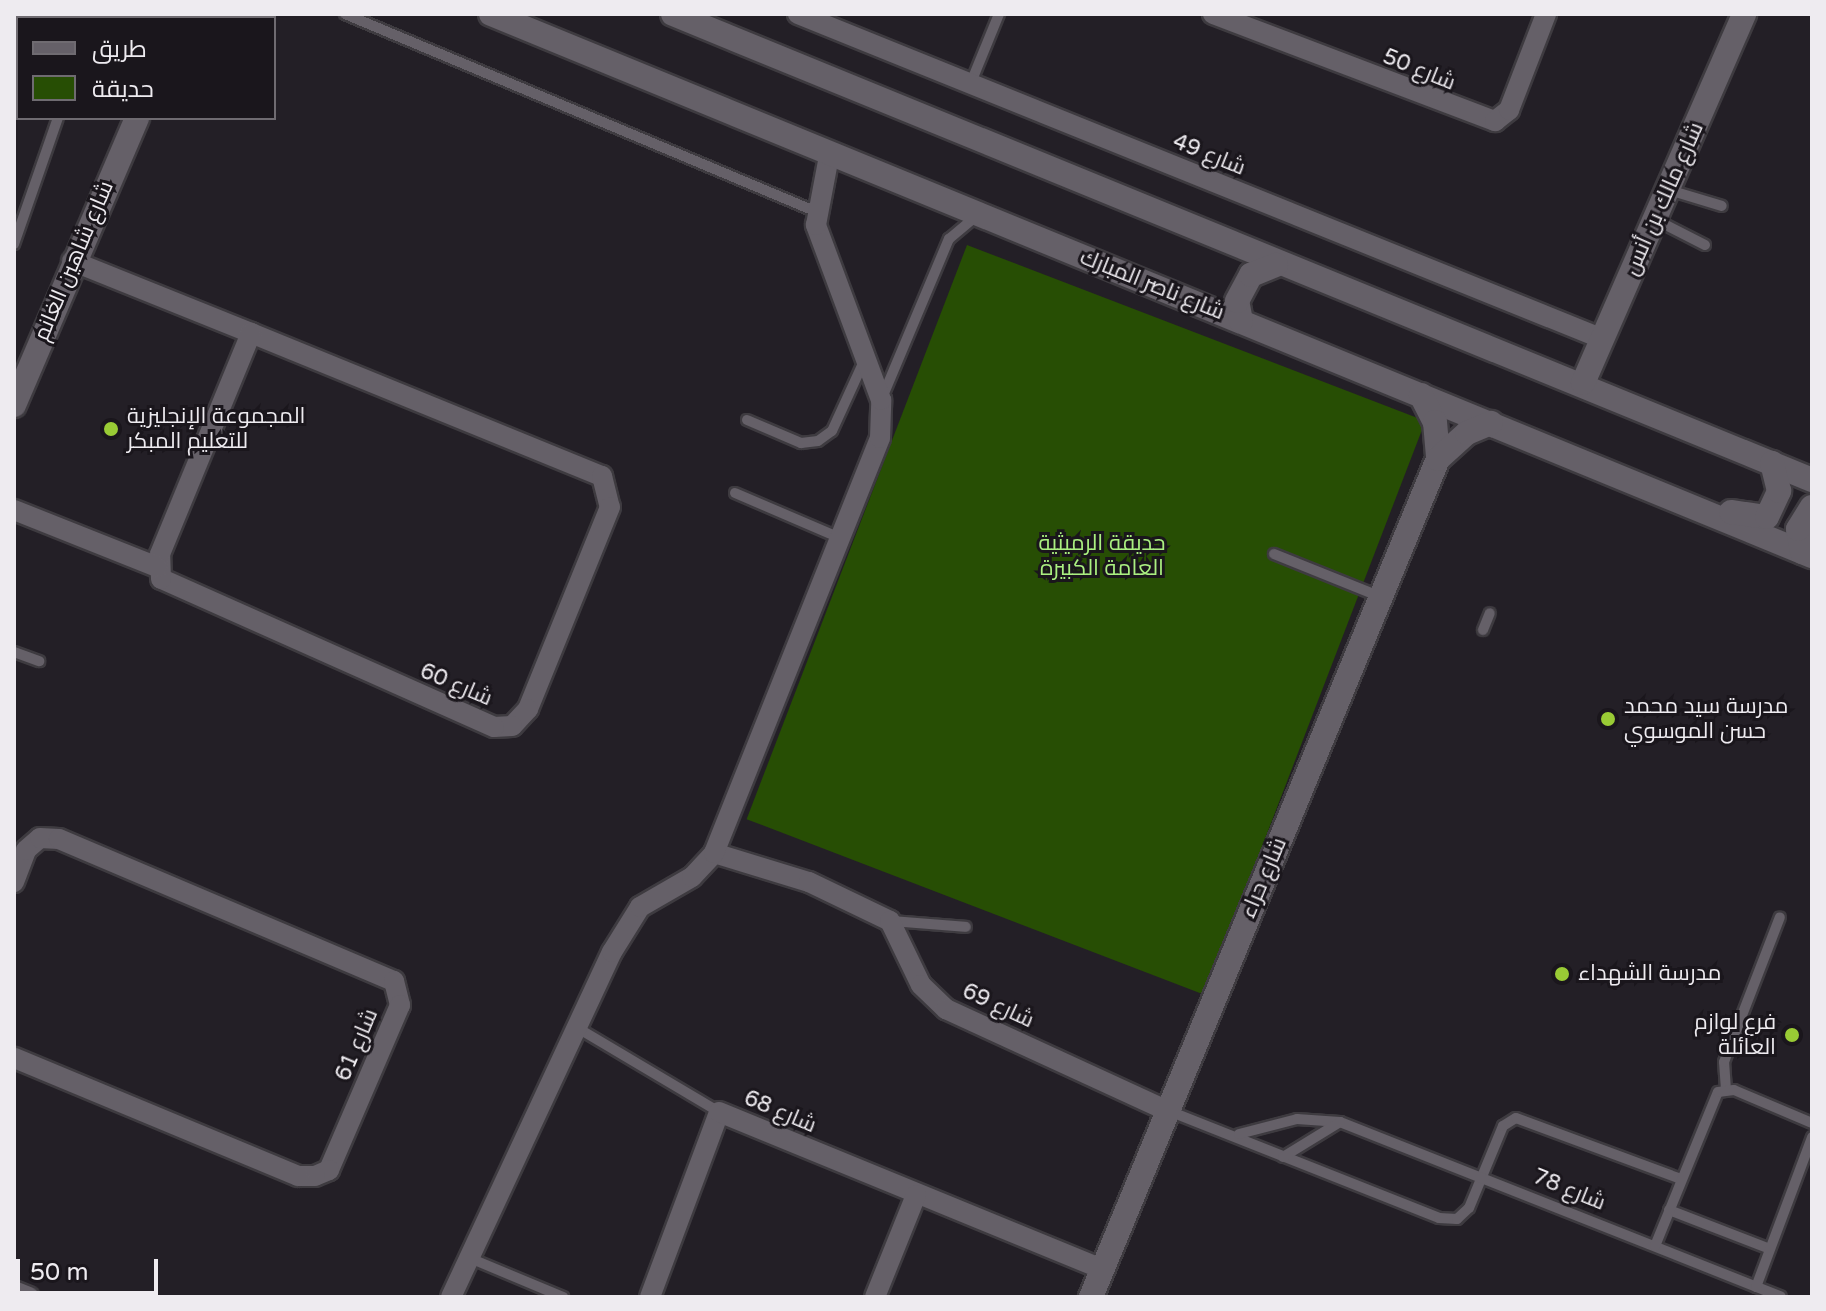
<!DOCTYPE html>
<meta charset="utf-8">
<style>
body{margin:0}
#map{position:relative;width:1826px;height:1311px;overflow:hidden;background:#231f26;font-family:"Varela Round",Cairo,sans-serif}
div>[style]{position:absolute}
.green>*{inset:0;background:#274e04;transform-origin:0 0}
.roads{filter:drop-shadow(2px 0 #3e3b40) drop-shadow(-2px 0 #3e3b40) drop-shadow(0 2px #3e3b40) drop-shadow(0 -2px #3e3b40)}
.service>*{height:10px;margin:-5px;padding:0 5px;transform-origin:5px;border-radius:5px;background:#656068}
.minor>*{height:20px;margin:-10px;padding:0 10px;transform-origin:10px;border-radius:10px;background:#656068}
.tertiary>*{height:24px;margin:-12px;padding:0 12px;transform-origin:12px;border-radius:12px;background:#656068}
.dots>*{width:22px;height:22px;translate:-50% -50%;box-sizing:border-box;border:4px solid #1a161c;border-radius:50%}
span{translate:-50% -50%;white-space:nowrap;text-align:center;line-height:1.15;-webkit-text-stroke:6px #1a161c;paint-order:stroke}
.street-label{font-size:22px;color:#eeebf0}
.poi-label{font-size:22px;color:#eeebf0}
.left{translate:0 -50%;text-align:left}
.right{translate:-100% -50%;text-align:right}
.park-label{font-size:22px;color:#abf081}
.frame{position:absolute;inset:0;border:16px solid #eeebf0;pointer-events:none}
.legend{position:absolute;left:16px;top:16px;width:260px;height:104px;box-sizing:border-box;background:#1a161c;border:2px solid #6f6b71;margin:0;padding:10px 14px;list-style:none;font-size:24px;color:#eeebf0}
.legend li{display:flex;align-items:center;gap:16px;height:40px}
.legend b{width:40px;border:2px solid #6f6b71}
.scale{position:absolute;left:16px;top:1259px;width:142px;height:36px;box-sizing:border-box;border:4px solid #eeebf0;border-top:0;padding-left:10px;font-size:24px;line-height:28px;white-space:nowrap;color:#eeebf0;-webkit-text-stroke:6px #1a161c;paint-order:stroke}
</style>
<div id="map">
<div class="green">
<div style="left:967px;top:245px;width:491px;height:615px;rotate:21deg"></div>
</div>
<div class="roads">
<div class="service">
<div style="left:345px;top:14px;width:512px;rotate:22.76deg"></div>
<div style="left:14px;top:29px;width:6px;rotate:45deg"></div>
<div style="left:970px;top:85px;width:77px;rotate:-67.8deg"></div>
<div style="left:1669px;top:190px;width:55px;rotate:16.8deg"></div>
<div style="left:1656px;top:220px;width:55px;rotate:27deg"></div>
<div style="left:14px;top:244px;width:133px;rotate:-70.8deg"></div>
<div style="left:882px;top:398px;width:173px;rotate:-67.2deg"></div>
<div style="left:949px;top:239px;width:35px;rotate:-40deg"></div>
<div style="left:747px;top:420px;width:59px;rotate:23.1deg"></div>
<div style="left:801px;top:443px;width:17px;rotate:-7deg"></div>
<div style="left:818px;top:441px;width:17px;rotate:-36deg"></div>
<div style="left:832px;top:431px;width:77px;rotate:-65.4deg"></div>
<div style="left:735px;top:493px;width:114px;rotate:23.2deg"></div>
<div style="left:1274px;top:554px;width:115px;rotate:21.9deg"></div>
<div style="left:1483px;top:630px;width:18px;rotate:-68deg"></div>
<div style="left:14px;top:652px;width:27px;rotate:20deg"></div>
<div style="left:890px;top:921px;width:76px;rotate:4.5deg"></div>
<div style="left:576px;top:1027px;width:166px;rotate:30.7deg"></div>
<div style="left:1726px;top:1090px;width:28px;rotate:-94deg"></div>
<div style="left:1724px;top:1062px;width:155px;rotate:-68.9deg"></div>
<div style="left:1169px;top:1111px;width:290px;rotate:21.6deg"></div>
<div style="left:1439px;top:1218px;width:18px;rotate:3deg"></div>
<div style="left:1457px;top:1219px;width:16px;rotate:-43deg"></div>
<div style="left:1469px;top:1208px;width:89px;rotate:-67.5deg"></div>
<div style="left:1503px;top:1126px;width:15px;rotate:-32deg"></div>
<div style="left:1516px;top:1118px;width:176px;rotate:20.3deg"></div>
<div style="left:1239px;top:1134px;width:60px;rotate:-14.5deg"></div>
<div style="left:1297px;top:1119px;width:43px;rotate:4deg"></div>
<div style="left:1340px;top:1122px;width:474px;rotate:21.6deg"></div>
<div style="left:1283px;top:1157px;width:67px;rotate:-31.6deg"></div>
<div style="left:1669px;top:1210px;width:108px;rotate:21.1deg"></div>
<div style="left:1655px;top:1246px;width:166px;rotate:-67.8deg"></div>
<div style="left:1718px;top:1092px;width:16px;rotate:-7deg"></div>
<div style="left:1734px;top:1090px;width:85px;rotate:22.9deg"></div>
<div style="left:472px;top:1259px;width:99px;rotate:22.7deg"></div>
<div style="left:1756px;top:1287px;width:160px;rotate:-69.5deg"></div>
</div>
<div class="minor">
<div style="left:798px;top:14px;width:868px;rotate:21.99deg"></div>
<div style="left:1213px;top:14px;width:302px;rotate:20.8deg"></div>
<div style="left:1495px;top:121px;width:18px;rotate:-38deg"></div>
<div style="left:1509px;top:110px;width:103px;rotate:-68.9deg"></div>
<div style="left:72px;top:261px;width:193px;rotate:21.9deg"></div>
<div style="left:251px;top:333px;width:379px;rotate:22.2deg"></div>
<div style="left:602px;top:476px;width:32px;rotate:76deg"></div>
<div style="left:610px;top:507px;width:218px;rotate:112.1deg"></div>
<div style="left:528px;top:709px;width:23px;rotate:133deg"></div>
<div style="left:512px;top:726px;width:18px;rotate:177deg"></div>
<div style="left:494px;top:727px;width:364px;rotate:-156deg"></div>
<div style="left:161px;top:579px;width:25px;rotate:-92deg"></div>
<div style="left:160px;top:554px;width:239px;rotate:-67.6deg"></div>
<div style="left:14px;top:510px;width:154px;rotate:21.7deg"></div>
<div style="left:714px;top:853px;width:99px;rotate:17deg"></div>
<div style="left:809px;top:882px;width:90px;rotate:25.7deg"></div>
<div style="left:890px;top:921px;width:71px;rotate:64.2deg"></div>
<div style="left:921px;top:985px;width:35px;rotate:44deg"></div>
<div style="left:946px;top:1009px;width:244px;rotate:24.7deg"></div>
<div style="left:14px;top:882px;width:34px;rotate:-69deg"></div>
<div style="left:26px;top:850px;width:18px;rotate:-41deg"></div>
<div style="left:40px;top:838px;width:19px;rotate:3deg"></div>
<div style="left:59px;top:839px;width:364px;rotate:23deg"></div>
<div style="left:394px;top:981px;width:25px;rotate:76deg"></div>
<div style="left:400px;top:1005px;width:180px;rotate:113.3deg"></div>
<div style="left:329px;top:1170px;width:15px;rotate:157deg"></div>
<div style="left:315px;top:1176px;width:17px;rotate:180deg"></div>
<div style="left:298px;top:1176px;width:308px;rotate:-157.4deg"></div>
<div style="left:14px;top:1291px;width:16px;rotate:22deg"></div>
<div style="left:451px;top:1297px;width:381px;rotate:-65deg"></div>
<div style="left:612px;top:952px;width:53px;rotate:-58.1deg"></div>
<div style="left:640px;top:907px;width:60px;rotate:-30deg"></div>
<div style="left:692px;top:877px;width:33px;rotate:-47deg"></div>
<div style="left:714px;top:853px;width:447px;rotate:-68.2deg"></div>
<div style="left:880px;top:438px;width:38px;rotate:-88deg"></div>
<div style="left:881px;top:400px;width:187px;rotate:-110.4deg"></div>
<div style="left:816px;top:225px;width:70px;rotate:-79.3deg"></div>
<div style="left:650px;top:1297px;width:197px;rotate:-69.5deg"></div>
<div style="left:719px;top:1112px;width:414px;rotate:22.3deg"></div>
<div style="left:875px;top:1297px;width:110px;rotate:-68.1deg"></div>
</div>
<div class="tertiary">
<div style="left:149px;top:14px;width:4px;rotate:90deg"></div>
<div style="left:491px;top:14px;width:1428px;rotate:22.31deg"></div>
<div style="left:673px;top:14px;width:1231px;rotate:22.25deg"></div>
<div style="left:200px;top:18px;width:22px;rotate:-10deg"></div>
<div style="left:1241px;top:321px;width:20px;rotate:-101deg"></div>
<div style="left:1237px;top:301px;width:30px;rotate:-62deg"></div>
<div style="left:1251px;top:275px;width:27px;rotate:-22deg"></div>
<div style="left:1583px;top:383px;width:403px;rotate:-66.4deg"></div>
<div style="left:1421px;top:395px;width:30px;rotate:63deg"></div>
<div style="left:1435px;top:422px;width:37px;rotate:85deg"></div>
<div style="left:14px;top:405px;width:312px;rotate:-66.8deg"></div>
<div style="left:1731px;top:512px;width:36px;rotate:8deg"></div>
<div style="left:1767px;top:517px;width:29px;rotate:-65deg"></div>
<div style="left:1779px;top:491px;width:29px;rotate:-104deg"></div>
<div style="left:1802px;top:552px;width:23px;rotate:-100deg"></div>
<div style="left:1798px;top:529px;width:26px;rotate:-58deg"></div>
<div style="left:1091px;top:1297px;width:907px;rotate:-67.51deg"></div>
<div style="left:1438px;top:459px;width:39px;rotate:-42deg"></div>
<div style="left:1467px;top:433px;width:26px;rotate:-23deg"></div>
</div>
</div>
<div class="dots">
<div style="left:111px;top:429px;background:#99cb35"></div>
<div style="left:1608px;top:719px;background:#99cb35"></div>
<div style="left:1562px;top:974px;background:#99cb35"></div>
<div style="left:1792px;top:1035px;background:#99cb35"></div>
</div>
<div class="street-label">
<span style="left:1419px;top:70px;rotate:22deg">شارع 50</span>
<span style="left:1209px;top:155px;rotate:22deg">شارع 49</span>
<span style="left:1664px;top:199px;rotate:-66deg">شارع مالك بن أنس</span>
<span style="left:74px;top:261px;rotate:-67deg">شارع شاهين الغانم</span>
<span style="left:1152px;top:285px;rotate:22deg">شارع ناصر المبارك</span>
<span style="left:456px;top:685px;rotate:23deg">شارع 60</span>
<span style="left:1264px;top:878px;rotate:-67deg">شارع حراء</span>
<span style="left:998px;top:1006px;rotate:25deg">شارع 69</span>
<span style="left:357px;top:1045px;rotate:-67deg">شارع 61</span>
<span style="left:780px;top:1112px;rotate:23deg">شارع 68</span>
<span style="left:1569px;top:1190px;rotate:22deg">شارع 78</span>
</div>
<div class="poi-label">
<span class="left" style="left:127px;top:429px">المجموعة الإنجليزية<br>للتعليم المبكر</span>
<span class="left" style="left:1624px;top:719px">مدرسة سيد محمد<br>حسن الموسوي</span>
<span class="left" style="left:1578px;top:974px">مدرسة الشهداء</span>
<span class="right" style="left:1776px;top:1035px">فرع لوازم<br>العائلة</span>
</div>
<div class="park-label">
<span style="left:1102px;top:556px">حديقة الرميثية<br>العامة الكبيرة</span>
</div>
<div class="frame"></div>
<ul class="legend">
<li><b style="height:10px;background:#656068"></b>طريق</li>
<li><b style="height:22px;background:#274e04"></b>حديقة</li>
</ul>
<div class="scale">50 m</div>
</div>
